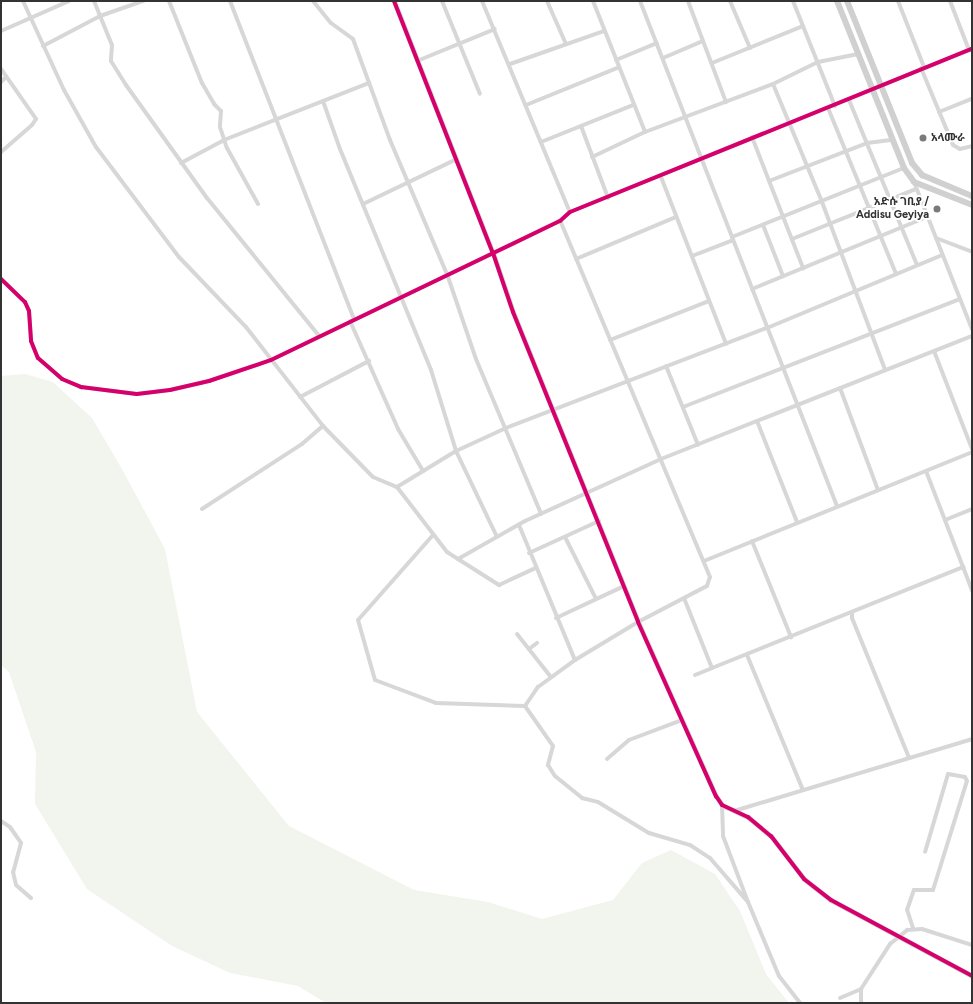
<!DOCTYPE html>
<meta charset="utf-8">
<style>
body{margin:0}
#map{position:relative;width:973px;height:1004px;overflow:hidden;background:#fff;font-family:Figtree,"Noto Sans Ethiopic",sans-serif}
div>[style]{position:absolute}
.green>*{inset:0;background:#f1f5ed}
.minor>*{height:4px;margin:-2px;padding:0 2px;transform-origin:2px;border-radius:2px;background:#d7d7d7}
.tertiary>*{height:5px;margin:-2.5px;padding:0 2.5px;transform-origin:2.5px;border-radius:2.5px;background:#d7d7d7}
.secondary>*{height:6px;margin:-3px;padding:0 3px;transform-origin:3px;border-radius:3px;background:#d0d0d0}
.cycleway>*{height:4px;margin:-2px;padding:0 2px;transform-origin:2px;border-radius:2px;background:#d6006c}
.dots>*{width:11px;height:11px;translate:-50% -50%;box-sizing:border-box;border:2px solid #fff;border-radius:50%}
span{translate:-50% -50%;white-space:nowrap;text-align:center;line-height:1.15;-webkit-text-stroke:4px #fff;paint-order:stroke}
.poi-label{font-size:11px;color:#333;font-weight:700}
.left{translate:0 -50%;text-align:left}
.right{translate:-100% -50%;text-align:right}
.frame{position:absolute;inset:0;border:2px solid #333;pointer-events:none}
</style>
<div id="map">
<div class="green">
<div style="clip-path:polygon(25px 374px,53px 382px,92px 418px,122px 469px,165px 549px,197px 712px,289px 826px,414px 890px,488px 902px,542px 919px,613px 900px,642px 863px,671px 850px,715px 874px,740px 911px,766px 974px,789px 1003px,326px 1003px,298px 986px,230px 973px,172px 946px,87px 889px,35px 804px,36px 752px,9px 672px,1px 665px,1px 376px)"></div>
</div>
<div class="minor">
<div style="left:23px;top:1px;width:98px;rotate:65.3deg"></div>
<div style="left:64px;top:90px;width:65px;rotate:60.7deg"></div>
<div style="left:96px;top:147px;width:138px;rotate:53deg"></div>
<div style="left:179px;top:257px;width:97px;rotate:46.3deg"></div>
<div style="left:246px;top:327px;width:125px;rotate:52.1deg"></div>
<div style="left:323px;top:426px;width:71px;rotate:45.6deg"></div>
<div style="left:373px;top:477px;width:26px;rotate:23deg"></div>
<div style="left:397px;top:487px;width:82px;rotate:52.4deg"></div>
<div style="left:447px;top:552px;width:62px;rotate:32.4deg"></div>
<div style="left:499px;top:585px;width:40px;rotate:-25deg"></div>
<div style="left:94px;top:1px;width:48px;rotate:67.8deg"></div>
<div style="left:112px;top:45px;width:16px;rotate:94deg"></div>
<div style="left:111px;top:61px;width:28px;rotate:58deg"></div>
<div style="left:126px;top:85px;width:139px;rotate:54.4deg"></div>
<div style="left:207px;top:198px;width:178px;rotate:50.9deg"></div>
<div style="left:169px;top:1px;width:88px;rotate:68.1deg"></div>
<div style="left:202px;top:83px;width:24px;rotate:60deg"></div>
<div style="left:214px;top:104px;width:10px;rotate:45deg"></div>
<div style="left:221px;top:111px;width:16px;rotate:94deg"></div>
<div style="left:220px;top:127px;width:22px;rotate:72deg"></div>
<div style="left:227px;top:148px;width:64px;rotate:61deg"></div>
<div style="left:230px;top:1px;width:341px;rotate:68.7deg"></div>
<div style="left:313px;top:1px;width:28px;rotate:51deg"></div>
<div style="left:331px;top:23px;width:27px;rotate:36deg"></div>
<div style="left:353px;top:39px;width:108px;rotate:69.9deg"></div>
<div style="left:390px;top:140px;width:146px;rotate:67deg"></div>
<div style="left:447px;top:274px;width:90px;rotate:71.2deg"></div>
<div style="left:476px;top:359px;width:168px;rotate:67.2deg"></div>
<div style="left:442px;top:1px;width:100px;rotate:67.8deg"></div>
<div style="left:482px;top:1px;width:229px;rotate:67.4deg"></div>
<div style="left:547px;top:1px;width:47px;rotate:66.2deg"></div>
<div style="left:593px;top:1px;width:141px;rotate:68.3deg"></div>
<div style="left:640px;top:1px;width:542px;rotate:68.69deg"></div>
<div style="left:688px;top:1px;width:108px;rotate:69.4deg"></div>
<div style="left:730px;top:1px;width:51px;rotate:66.9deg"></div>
<div style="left:793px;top:1px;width:113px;rotate:68.2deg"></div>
<div style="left:898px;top:1px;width:71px;rotate:68.5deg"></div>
<div style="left:950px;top:1px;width:53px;rotate:68.8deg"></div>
<div style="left:1px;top:31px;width:74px;rotate:-23.8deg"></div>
<div style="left:43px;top:46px;width:64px;rotate:-27.8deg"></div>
<div style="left:100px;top:16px;width:46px;rotate:-19.2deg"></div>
<div style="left:663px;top:58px;width:43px;rotate:-23deg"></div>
<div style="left:616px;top:60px;width:44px;rotate:-22.5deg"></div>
<div style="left:417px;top:61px;width:84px;rotate:-22.3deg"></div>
<div style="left:712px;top:63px;width:98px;rotate:-22.1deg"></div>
<div style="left:510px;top:64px;width:100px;rotate:-19.3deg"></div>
<div style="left:921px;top:68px;width:83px;rotate:67.4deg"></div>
<div style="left:953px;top:145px;width:8px;rotate:30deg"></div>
<div style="left:960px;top:149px;width:12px;rotate:-14deg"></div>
<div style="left:1px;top:69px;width:61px;rotate:55deg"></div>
<div style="left:36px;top:119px;width:7px;rotate:124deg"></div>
<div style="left:32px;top:125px;width:41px;rotate:138.9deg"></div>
<div style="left:1px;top:82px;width:7px;rotate:-45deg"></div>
<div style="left:773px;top:84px;width:128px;rotate:67.4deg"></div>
<div style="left:822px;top:202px;width:179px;rotate:69.4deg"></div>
<div style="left:849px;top:100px;width:178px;rotate:67.6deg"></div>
<div style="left:323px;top:101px;width:51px;rotate:70.5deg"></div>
<div style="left:340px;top:149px;width:239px;rotate:67.6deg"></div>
<div style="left:431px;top:370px;width:85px;rotate:72.8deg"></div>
<div style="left:456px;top:451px;width:95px;rotate:64.5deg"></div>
<div style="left:526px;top:105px;width:98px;rotate:-22.1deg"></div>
<div style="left:828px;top:108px;width:179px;rotate:67.7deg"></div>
<div style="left:939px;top:112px;width:35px;rotate:-22deg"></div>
<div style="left:581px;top:126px;width:77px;rotate:69.4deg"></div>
<div style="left:752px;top:137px;width:141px;rotate:68.7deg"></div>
<div style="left:541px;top:142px;width:99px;rotate:-21.9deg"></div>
<div style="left:592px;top:157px;width:59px;rotate:-25.3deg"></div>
<div style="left:645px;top:132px;width:137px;rotate:-20.6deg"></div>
<div style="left:773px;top:84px;width:50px;rotate:-26.1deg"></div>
<div style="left:818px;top:62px;width:41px;rotate:-11.3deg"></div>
<div style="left:181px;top:163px;width:49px;rotate:-28.1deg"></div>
<div style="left:224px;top:140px;width:156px;rotate:-21.5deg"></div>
<div style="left:661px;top:177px;width:179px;rotate:68.7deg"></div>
<div style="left:769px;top:181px;width:105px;rotate:-21.2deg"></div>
<div style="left:867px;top:143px;width:26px;rotate:-7deg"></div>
<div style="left:914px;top:182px;width:158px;rotate:68.5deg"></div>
<div style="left:363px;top:204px;width:102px;rotate:-25.6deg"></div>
<div style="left:763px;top:225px;width:55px;rotate:68.6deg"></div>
<div style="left:732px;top:237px;width:185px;rotate:-21.9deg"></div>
<div style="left:936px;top:238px;width:39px;rotate:21deg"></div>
<div style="left:792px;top:239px;width:134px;rotate:-22deg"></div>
<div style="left:692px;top:256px;width:44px;rotate:-21.3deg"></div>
<div style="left:576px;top:259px;width:108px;rotate:-22.8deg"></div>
<div style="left:1px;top:279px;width:33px;rotate:44deg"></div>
<div style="left:25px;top:302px;width:10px;rotate:66deg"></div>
<div style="left:29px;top:311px;width:30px;rotate:86deg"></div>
<div style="left:31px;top:341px;width:18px;rotate:68deg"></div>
<div style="left:38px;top:358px;width:32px;rotate:41deg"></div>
<div style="left:62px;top:379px;width:21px;rotate:23deg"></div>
<div style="left:81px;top:387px;width:56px;rotate:7.1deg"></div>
<div style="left:137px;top:394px;width:33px;rotate:-7deg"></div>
<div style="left:170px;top:390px;width:40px;rotate:-13deg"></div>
<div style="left:209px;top:381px;width:65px;rotate:-18.7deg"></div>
<div style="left:271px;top:360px;width:321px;rotate:-25.7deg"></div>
<div style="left:560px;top:221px;width:13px;rotate:-42deg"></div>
<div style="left:570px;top:212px;width:434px;rotate:-22.1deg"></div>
<div style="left:752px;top:289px;width:189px;rotate:-22.4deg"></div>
<div style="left:350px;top:321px;width:118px;rotate:66deg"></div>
<div style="left:398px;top:429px;width:49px;rotate:59.2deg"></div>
<div style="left:610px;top:340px;width:106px;rotate:-21.5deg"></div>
<div style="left:934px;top:351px;width:105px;rotate:68.8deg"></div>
<div style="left:666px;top:366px;width:85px;rotate:67.9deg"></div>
<div style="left:840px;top:388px;width:109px;rotate:69.6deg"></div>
<div style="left:300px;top:397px;width:78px;rotate:-27.6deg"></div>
<div style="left:683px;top:407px;width:297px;rotate:-21.3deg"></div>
<div style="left:757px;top:421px;width:109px;rotate:68.4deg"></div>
<div style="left:926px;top:471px;width:128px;rotate:68.9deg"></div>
<div style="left:397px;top:487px;width:69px;rotate:-31.4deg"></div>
<div style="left:456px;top:451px;width:55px;rotate:-24.7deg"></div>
<div style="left:506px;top:428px;width:280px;rotate:-21deg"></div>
<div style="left:767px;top:328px;width:190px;rotate:-22.6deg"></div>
<div style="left:202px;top:509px;width:119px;rotate:-33deg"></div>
<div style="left:302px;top:444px;width:28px;rotate:-41deg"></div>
<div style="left:945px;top:520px;width:29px;rotate:-22deg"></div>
<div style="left:519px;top:525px;width:146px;rotate:67.5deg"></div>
<div style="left:433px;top:535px;width:113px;rotate:131.4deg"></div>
<div style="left:358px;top:620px;width:62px;rotate:74.2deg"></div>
<div style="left:375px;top:680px;width:65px;rotate:20.7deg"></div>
<div style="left:436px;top:703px;width:89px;rotate:1.9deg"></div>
<div style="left:525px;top:706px;width:49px;rotate:55deg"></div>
<div style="left:553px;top:746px;width:20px;rotate:105deg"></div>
<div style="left:548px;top:765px;width:13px;rotate:58deg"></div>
<div style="left:555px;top:776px;width:35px;rotate:39deg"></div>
<div style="left:582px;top:798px;width:16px;rotate:14deg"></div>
<div style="left:598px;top:802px;width:60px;rotate:31.3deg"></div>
<div style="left:649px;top:833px;width:43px;rotate:16.3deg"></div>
<div style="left:690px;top:845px;width:24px;rotate:33deg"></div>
<div style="left:710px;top:858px;width:58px;rotate:49.2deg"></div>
<div style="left:565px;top:537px;width:69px;rotate:63.4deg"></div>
<div style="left:752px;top:541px;width:104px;rotate:67.9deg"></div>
<div style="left:529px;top:553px;width:77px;rotate:-24.6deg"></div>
<div style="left:458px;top:559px;width:77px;rotate:-29.6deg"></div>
<div style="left:525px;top:521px;width:149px;rotate:-24.5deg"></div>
<div style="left:661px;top:459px;width:334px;rotate:-21.6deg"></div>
<div style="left:704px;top:561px;width:289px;rotate:-22.1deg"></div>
<div style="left:684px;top:598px;width:75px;rotate:68.2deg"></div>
<div style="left:712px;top:668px;width:271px;rotate:-21.9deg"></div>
<div style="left:852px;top:612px;width:6px;rotate:90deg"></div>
<div style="left:852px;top:618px;width:151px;rotate:67.8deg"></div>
<div style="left:556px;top:618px;width:75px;rotate:-25.2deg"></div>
<div style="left:517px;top:634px;width:55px;rotate:51.7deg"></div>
<div style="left:529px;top:649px;width:10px;rotate:-37deg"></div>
<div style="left:747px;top:655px;width:146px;rotate:67.5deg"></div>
<div style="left:695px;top:675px;width:18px;rotate:-22deg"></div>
<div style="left:525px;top:706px;width:23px;rotate:-56deg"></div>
<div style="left:538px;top:687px;width:46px;rotate:-36.1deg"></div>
<div style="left:575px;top:660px;width:74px;rotate:-31.1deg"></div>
<div style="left:638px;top:622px;width:78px;rotate:-27.6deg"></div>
<div style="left:707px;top:586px;width:9px;rotate:-72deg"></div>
<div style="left:710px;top:577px;width:386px;rotate:-112.8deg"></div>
<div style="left:607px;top:759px;width:29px;rotate:-41deg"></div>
<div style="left:629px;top:740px;width:57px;rotate:-20.7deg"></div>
<div style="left:722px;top:805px;width:31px;rotate:88deg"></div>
<div style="left:723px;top:836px;width:71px;rotate:69.3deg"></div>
<div style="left:748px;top:902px;width:80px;rotate:67.3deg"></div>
<div style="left:779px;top:976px;width:34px;rotate:52deg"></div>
<div style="left:734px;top:811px;width:249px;rotate:-16.8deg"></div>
<div style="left:1px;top:821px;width:11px;rotate:34deg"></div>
<div style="left:10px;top:827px;width:19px;rotate:55deg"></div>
<div style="left:21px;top:843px;width:30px;rotate:105deg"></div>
<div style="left:13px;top:872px;width:13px;rotate:77deg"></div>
<div style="left:16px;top:885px;width:20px;rotate:41deg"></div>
<div style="left:913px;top:928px;width:19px;rotate:-108deg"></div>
<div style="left:907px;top:910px;width:21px;rotate:-71deg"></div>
<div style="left:914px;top:890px;width:19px"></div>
<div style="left:933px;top:890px;width:114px;rotate:-72.7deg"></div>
<div style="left:967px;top:781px;width:4px;rotate:-117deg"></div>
<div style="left:965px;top:777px;width:17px;rotate:-170deg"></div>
<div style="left:948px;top:774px;width:81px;rotate:106.4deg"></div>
<div style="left:840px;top:998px;width:23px;rotate:-23deg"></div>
<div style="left:861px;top:1003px;width:14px;rotate:-90deg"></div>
<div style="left:861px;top:989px;width:54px;rotate:-57.2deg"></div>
<div style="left:890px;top:944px;width:22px;rotate:-39deg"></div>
<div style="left:907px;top:930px;width:15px;rotate:-4deg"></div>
<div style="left:922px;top:929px;width:52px;rotate:17.7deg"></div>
</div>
<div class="tertiary">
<div style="left:394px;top:1px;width:271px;rotate:68.6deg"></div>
<div style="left:493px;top:253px;width:62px;rotate:71.3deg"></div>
<div style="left:513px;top:312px;width:334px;rotate:68deg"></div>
<div style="left:638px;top:622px;width:191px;rotate:65.9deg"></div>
<div style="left:716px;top:796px;width:11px;rotate:56deg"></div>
<div style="left:722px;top:805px;width:29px;rotate:25deg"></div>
<div style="left:748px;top:817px;width:30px;rotate:40deg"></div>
<div style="left:771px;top:836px;width:54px;rotate:52.5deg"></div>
<div style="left:804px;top:879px;width:34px;rotate:38deg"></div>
<div style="left:831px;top:900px;width:160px;rotate:28.3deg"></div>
</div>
<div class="secondary">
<div style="left:837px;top:1px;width:180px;rotate:68.1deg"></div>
<div style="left:904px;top:168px;width:17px;rotate:54deg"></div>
<div style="left:914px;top:182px;width:62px;rotate:21.6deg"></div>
<div style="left:847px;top:1px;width:175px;rotate:68.1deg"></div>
<div style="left:912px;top:163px;width:16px;rotate:50deg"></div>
<div style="left:922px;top:175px;width:54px;rotate:22.8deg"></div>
</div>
<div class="cycleway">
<div style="left:394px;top:1px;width:271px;rotate:68.6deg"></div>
<div style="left:493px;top:253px;width:62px;rotate:71.3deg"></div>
<div style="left:513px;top:312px;width:334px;rotate:68deg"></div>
<div style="left:638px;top:622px;width:191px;rotate:65.9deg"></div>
<div style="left:716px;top:796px;width:11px;rotate:56deg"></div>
<div style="left:722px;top:805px;width:29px;rotate:25deg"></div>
<div style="left:748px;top:817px;width:30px;rotate:40deg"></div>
<div style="left:771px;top:836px;width:54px;rotate:52.5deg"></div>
<div style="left:804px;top:879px;width:34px;rotate:38deg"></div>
<div style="left:831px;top:900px;width:160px;rotate:28.3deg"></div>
<div style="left:1px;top:279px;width:33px;rotate:44deg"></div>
<div style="left:25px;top:302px;width:10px;rotate:66deg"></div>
<div style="left:29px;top:311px;width:30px;rotate:86deg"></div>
<div style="left:31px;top:341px;width:18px;rotate:68deg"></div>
<div style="left:38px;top:358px;width:32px;rotate:41deg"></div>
<div style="left:62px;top:379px;width:21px;rotate:23deg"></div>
<div style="left:81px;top:387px;width:56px;rotate:7.1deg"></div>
<div style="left:137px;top:394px;width:33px;rotate:-7deg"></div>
<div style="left:170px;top:390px;width:40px;rotate:-13deg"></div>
<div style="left:209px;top:381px;width:65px;rotate:-18.7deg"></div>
<div style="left:271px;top:360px;width:321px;rotate:-25.7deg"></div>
<div style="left:560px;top:221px;width:13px;rotate:-42deg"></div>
<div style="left:570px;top:212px;width:434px;rotate:-22.1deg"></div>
</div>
<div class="dots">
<div style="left:923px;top:138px;background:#7a7a7a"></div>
<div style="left:937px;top:209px;background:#7a7a7a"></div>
</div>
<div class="poi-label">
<span class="left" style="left:931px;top:138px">አላሙራ</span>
<span class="right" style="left:929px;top:209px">አድሱ ገቢያ /<br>Addisu Geyiya</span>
</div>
<div class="frame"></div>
</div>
